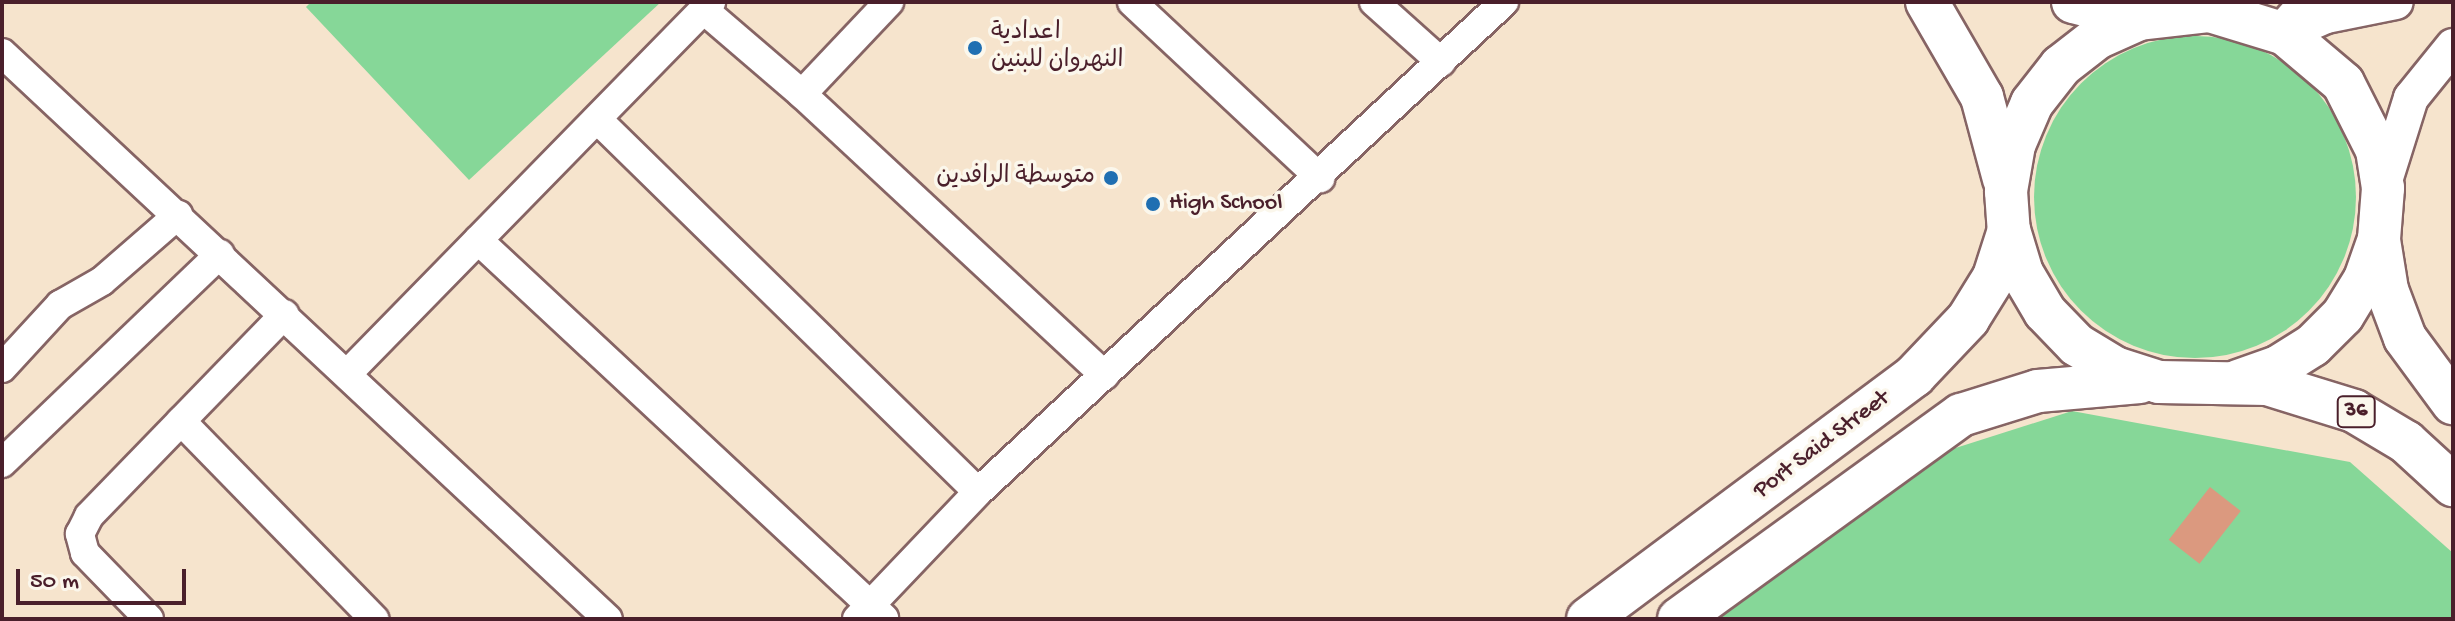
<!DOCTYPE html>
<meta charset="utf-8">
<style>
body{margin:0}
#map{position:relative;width:2455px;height:621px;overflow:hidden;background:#f6e4cd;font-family:"Gochi Hand","Playpen Sans Arabic",sans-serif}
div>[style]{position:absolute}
.green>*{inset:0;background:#86d798}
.round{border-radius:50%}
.building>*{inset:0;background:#db997f;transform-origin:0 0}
.roads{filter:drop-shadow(2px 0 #866464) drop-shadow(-2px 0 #866464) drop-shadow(0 2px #866464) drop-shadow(0 -2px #866464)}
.minor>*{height:28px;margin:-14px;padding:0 14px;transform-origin:14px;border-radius:14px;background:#fff}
.tertiary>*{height:34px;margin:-17px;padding:0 17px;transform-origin:17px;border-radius:17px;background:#fff}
.primary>*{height:42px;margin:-21px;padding:0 21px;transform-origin:21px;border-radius:21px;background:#fff}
.dots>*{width:22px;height:22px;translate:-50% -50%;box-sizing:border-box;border:4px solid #fbf7ec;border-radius:50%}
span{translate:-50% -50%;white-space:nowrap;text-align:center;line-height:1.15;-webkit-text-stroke:7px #fbf7ec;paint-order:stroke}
.shield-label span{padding:2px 6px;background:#fbf7ec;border:2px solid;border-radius:6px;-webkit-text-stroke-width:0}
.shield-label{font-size:22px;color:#4a1f2b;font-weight:700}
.poi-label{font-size:24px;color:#4a1f2b}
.left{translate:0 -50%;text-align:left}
.right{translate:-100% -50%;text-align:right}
.street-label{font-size:24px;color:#4a1f2b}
.frame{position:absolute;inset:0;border:4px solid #4a1f2b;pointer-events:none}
.scale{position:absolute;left:16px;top:569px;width:170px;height:36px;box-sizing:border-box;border:4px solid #4a1f2b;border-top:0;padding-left:10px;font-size:24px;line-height:28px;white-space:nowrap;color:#4a1f2b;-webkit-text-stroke:6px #fbf7ec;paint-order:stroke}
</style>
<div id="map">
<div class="green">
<div style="clip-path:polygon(311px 2px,661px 2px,469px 180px,306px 7px)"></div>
<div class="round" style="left:2034px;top:36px;width:322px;height:322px"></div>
<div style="clip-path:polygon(2072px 411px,2350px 462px,2453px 553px,2453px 619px,1679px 619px,1874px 474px)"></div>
</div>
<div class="building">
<div style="left:2210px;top:487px;width:39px;height:67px;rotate:38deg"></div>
</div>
<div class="roads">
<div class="minor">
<div style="left:1132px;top:2px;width:258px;rotate:43.1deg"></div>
<div style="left:1374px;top:2px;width:90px;rotate:41.8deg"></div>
<div style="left:704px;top:10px;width:129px;rotate:40.6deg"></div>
<div style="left:802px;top:94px;width:413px;rotate:42.9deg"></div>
<div style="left:2278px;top:30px;width:38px;rotate:-48deg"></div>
<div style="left:2px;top:53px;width:829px;rotate:43.05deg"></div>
<div style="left:802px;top:94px;width:127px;rotate:-46.6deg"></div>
<div style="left:599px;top:121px;width:530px;rotate:44.39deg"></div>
<div style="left:478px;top:240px;width:555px;rotate:42.95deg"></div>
<div style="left:2px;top:368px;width:86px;rotate:-47.4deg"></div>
<div style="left:60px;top:305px;width:48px;rotate:-29.7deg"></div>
<div style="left:102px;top:281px;width:101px;rotate:-41deg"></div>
<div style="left:349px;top:372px;width:518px;rotate:-45.63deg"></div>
<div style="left:181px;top:421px;width:277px;rotate:45.7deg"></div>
<div style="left:2px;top:463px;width:302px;rotate:-43.8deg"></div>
<div style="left:149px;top:619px;width:92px;rotate:-134.1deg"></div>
<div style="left:85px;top:553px;width:20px;rotate:-105deg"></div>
<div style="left:80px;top:534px;width:20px;rotate:-63deg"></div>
<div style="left:89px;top:516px;width:281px;rotate:-45.9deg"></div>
<div style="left:857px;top:619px;width:175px;rotate:-46.4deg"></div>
<div style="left:978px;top:492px;width:719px;rotate:-42.97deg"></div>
</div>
<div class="tertiary">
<div style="left:2285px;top:34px;width:45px;rotate:-23.7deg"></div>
<div style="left:2326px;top:16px;width:71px;rotate:-11.3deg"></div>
<div style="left:2384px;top:184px;width:90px;rotate:-72.6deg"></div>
<div style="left:2411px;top:98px;width:67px;rotate:-51.1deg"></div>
</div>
<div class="primary">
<div style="left:1927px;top:2px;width:110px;rotate:59.9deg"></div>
<div style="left:1982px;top:97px;width:85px;rotate:75deg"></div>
<div style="left:2073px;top:2px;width:68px;rotate:14.4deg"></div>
<div style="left:2379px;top:240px;width:51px;rotate:80.9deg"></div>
<div style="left:2387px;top:290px;width:51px;rotate:69.4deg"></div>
<div style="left:2405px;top:338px;width:81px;rotate:53.6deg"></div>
<div style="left:2238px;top:381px;width:42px;rotate:-19.3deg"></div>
<div style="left:2278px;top:367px;width:41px;rotate:-32.2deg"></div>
<div style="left:2313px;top:345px;width:42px;rotate:-45deg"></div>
<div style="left:2343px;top:315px;width:42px;rotate:-58.6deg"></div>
<div style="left:2365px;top:279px;width:42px;rotate:-70.7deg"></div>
<div style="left:2379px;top:239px;width:51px;rotate:-85.5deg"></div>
<div style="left:2383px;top:188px;width:38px;rotate:-99deg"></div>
<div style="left:2377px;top:150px;width:75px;rotate:-116.9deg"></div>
<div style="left:2343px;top:83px;width:76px;rotate:-139.8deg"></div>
<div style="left:2285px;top:34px;width:78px;rotate:-163deg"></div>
<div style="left:2210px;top:11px;width:71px;rotate:173.6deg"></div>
<div style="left:2139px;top:19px;width:46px;rotate:155.7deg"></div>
<div style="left:2097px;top:38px;width:46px;rotate:142.1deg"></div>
<div style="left:2061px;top:66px;width:47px;rotate:128.1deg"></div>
<div style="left:2032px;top:103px;width:46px;rotate:113.2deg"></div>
<div style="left:2014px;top:145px;width:47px;rotate:99.9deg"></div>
<div style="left:2006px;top:191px;width:39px;rotate:86deg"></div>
<div style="left:2009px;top:230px;width:45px;rotate:73.2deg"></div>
<div style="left:2022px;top:273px;width:45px;rotate:59.5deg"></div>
<div style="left:2045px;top:312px;width:46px;rotate:45.9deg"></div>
<div style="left:2077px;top:345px;width:44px;rotate:31.2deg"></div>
<div style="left:2115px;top:368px;width:46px;rotate:17.7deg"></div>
<div style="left:2159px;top:382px;width:108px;rotate:1.1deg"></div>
<div style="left:2267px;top:384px;width:91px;rotate:17.2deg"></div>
<div style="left:2354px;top:411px;width:61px;rotate:30.8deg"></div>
<div style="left:2406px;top:442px;width:64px;rotate:42.5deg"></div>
<div style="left:1588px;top:619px;width:407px;rotate:-36.7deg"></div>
<div style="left:1914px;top:376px;width:79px;rotate:-46.5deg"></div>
<div style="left:1968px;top:319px;width:49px;rotate:-58.2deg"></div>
<div style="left:1994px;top:277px;width:49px;rotate:-72.3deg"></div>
<div style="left:1679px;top:619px;width:348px;rotate:-35.9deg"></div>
<div style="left:1961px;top:415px;width:81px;rotate:-17.3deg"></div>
<div style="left:2038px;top:391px;width:102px;rotate:-5deg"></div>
</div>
</div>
<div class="dots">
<div style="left:975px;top:48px;background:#1f6fb2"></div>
<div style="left:1111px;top:178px;background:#1f6fb2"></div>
<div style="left:1153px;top:204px;background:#1f6fb2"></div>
</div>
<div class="shield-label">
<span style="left:2356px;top:412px">36</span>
</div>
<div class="poi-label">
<span class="left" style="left:991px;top:48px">اعدادية<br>النهروان للبنين</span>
<span class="right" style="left:1095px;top:178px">متوسطة الرافدين</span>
<span class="left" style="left:1169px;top:204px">High School</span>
</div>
<div class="street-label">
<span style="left:1822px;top:445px;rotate:-37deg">Port Said Street</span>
</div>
<div class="frame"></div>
<div class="scale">50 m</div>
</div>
